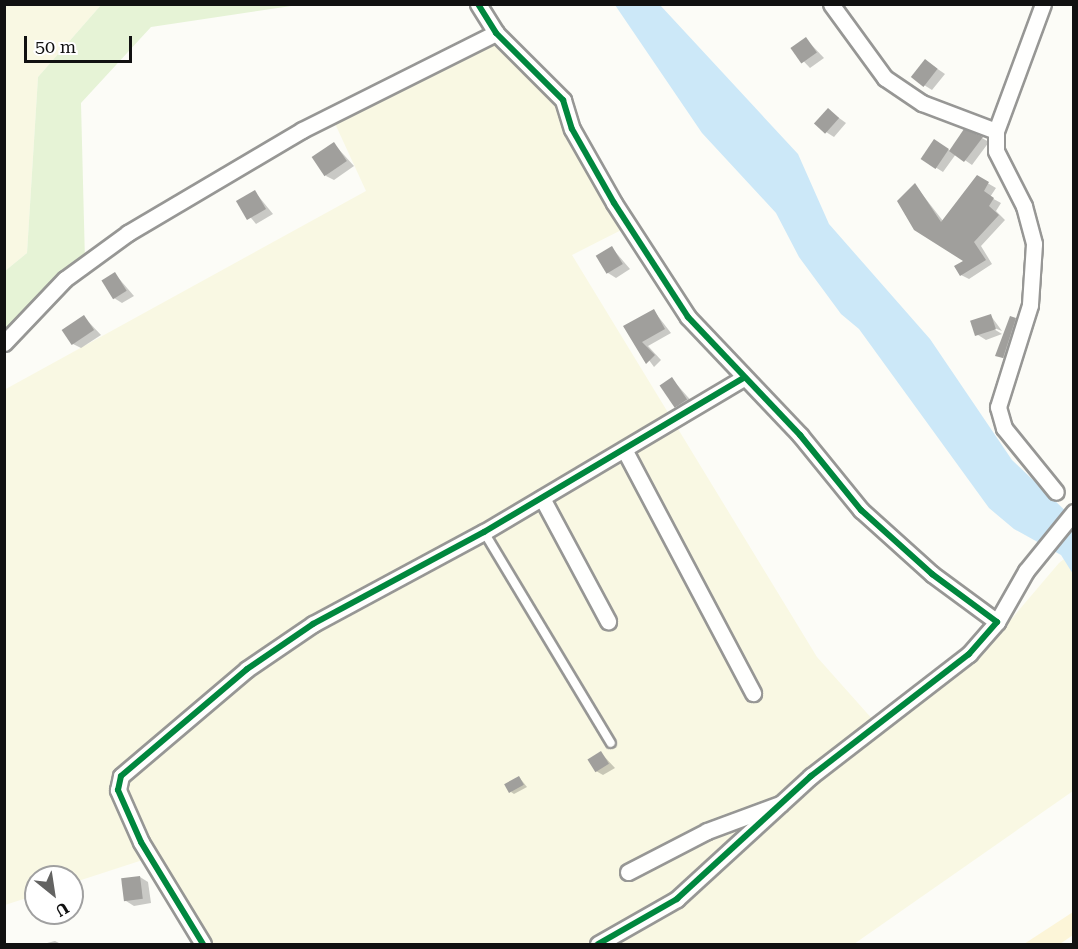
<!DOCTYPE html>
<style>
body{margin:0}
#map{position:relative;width:1078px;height:949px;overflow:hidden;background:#fcfcf7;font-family:"Roboto Serif",serif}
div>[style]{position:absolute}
.farmland>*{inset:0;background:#f9f8e3}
.green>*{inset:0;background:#e6f3d6}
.sand>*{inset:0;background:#fcf5d8}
.water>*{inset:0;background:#cce8f8}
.shadow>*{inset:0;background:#0003}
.building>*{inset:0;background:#a09f9c;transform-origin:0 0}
.roads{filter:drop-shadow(2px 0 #979795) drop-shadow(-2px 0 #979795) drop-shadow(0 2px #979795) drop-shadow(0 -2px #979795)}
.service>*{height:8px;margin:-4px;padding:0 4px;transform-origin:4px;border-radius:4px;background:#fffffe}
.minor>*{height:15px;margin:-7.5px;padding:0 7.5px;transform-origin:7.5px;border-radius:7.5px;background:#fffffe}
.cycleway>*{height:6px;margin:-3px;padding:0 3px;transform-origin:3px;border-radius:3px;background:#00873e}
span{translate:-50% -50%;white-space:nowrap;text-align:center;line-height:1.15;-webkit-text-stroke:6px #fff;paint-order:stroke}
.frame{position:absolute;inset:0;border:6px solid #111;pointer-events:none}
.north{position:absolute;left:24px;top:865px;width:60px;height:60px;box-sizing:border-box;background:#fff;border:2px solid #a0a0a0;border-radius:50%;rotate:150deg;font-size:16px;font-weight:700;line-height:24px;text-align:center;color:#111}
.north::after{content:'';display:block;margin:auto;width:21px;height:27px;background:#636362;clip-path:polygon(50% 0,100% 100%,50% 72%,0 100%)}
.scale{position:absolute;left:24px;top:36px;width:108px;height:27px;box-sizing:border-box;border:3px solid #111;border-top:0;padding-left:8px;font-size:18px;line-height:21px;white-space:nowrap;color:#111;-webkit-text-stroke:4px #fff;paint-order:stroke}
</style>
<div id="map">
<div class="farmland">
<div style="clip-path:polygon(5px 5px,101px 5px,38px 77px,27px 253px,5px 271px)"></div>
<div style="clip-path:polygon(495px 40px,568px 107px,637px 222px,572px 255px,817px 657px,882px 730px,985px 650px,1059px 563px,1068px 556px,1073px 560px,1073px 791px,854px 944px,202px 944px,155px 856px,72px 883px,72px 877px,36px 877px,36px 895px,5px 905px,4px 390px,366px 191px,332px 117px)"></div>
</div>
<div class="green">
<div style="clip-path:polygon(101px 5px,298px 5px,151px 27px,81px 103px,85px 261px,5px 337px,5px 271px,27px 253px,38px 77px)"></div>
</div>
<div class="sand">
<div style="clip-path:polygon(1073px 912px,1073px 935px,1060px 944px,1024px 944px)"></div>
</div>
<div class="water">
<div style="clip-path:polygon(615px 5px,660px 5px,798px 154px,829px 224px,930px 339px,1012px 460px,1073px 518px,1073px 574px,1061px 555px,1014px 529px,989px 508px,859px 329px,841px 314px,799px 257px,776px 213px,702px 133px)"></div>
</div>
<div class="shadow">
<div style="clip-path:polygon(806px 39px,824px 58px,810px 68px,792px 49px)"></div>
<div style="clip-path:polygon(926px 61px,945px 74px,932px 90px,924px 85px)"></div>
<div style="clip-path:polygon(828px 110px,846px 123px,834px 137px,826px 132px)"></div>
<div style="clip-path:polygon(982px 138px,989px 142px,972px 165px,956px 154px,943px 172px,935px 167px,942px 145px,950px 151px)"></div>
<div style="clip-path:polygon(334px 144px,354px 166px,334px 180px,326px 176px)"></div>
<div style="clip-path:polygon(977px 177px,996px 188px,990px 197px,1001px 203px,996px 211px,1005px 220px,981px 246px,992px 264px,969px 279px,961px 275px,966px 261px,915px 185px,943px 221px)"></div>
<div style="clip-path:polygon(255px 192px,273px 214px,256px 224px,238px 202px)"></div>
<div style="clip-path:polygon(612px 248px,630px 269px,616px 278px,608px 273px)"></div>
<div style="clip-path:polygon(115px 274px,134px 296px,122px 303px,114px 298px)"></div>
<div style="clip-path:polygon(654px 311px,671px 333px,648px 346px,661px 360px,654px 367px,625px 327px)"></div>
<div style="clip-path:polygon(991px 316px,1002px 331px,989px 326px,1002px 334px,986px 340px,978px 335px)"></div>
<div style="clip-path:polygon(84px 317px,101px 335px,81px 348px,73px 344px)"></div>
<div style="clip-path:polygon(1015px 319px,1023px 324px,1011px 362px,997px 355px)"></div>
<div style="clip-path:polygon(672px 379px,694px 404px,683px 411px,676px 406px)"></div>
<div style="clip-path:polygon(601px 753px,615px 768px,603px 775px,596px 771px)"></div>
<div style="clip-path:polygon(519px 777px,527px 787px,514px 794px,511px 792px)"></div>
<div style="clip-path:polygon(140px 877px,148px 882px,151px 903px,134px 906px,126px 901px)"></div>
<div style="clip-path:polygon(55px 941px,61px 944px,43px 944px)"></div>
</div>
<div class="building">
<div style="left:806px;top:37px;width:19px;height:19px;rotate:55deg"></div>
<div style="left:925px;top:59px;width:16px;height:23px;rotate:38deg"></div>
<div style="left:828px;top:108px;width:15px;height:21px;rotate:42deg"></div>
<div style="clip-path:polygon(964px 129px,983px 137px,964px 162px,949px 151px)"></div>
<div style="left:934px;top:139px;width:18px;height:24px;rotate:34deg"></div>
<div style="left:334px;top:142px;width:23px;height:27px;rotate:56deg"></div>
<div style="clip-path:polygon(977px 175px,989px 182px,984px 191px,994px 198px,989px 206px,999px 215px,974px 242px,986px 260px,960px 276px,954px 266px,963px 261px,914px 230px,897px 201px,915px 183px,941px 222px)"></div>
<div style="left:255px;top:190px;width:22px;height:22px;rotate:60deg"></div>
<div style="left:612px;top:246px;width:21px;height:19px;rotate:59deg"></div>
<div style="left:115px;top:272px;width:22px;height:16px;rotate:58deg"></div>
<div style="clip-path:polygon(654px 309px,665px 329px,642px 342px,655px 355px,646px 364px,623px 326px)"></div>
<div style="left:991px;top:314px;width:16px;height:22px;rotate:72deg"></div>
<div style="left:84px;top:315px;width:18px;height:27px;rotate:56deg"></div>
<div style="clip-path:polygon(1010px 316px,1016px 318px,1003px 358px,995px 356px)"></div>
<div style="left:672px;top:377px;width:27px;height:15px;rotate:56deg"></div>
<div style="left:601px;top:751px;width:15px;height:16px;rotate:58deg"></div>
<div style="left:519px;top:776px;width:10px;height:17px;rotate:61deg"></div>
<div style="left:140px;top:876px;width:23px;height:19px;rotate:83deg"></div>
</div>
<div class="roads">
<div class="service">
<div style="left:484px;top:532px;width:246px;rotate:59deg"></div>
</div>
<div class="minor">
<div style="left:478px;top:4px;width:34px;rotate:58deg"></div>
<div style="left:496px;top:33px;width:95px;rotate:45deg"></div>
<div style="left:563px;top:100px;width:30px;rotate:73deg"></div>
<div style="left:572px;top:129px;width:85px;rotate:60.4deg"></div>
<div style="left:614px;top:203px;width:136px;rotate:57deg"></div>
<div style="left:688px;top:317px;width:163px;rotate:46.5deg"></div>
<div style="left:800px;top:435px;width:97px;rotate:50.9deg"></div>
<div style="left:861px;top:510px;width:96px;rotate:42deg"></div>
<div style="left:932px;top:574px;width:81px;rotate:36.4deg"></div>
<div style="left:997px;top:622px;width:43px;rotate:131.2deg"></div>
<div style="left:969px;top:654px;width:200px;rotate:142.3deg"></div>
<div style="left:811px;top:776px;width:182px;rotate:137.5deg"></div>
<div style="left:677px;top:899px;width:91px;rotate:150.3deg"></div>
<div style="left:831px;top:4px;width:92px;rotate:53.9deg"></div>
<div style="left:885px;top:78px;width:45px;rotate:34deg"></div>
<div style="left:922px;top:103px;width:79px;rotate:20.7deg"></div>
<div style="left:1043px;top:4px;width:135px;rotate:110.3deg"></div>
<div style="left:996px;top:131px;width:20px;rotate:90deg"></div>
<div style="left:996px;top:151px;width:62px;rotate:63deg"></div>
<div style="left:1024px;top:206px;width:39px;rotate:75deg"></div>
<div style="left:1034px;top:244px;width:61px;rotate:93.8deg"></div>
<div style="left:1030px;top:305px;width:107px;rotate:107.4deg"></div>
<div style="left:998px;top:407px;width:22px;rotate:74deg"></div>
<div style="left:1004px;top:428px;width:82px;rotate:50.9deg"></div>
<div style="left:4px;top:343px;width:88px;rotate:-46.4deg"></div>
<div style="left:65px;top:279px;width:78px;rotate:-36.1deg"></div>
<div style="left:128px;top:233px;width:202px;rotate:-30.6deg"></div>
<div style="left:302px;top:130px;width:217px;rotate:-26.6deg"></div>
<div style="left:625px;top:451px;width:274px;rotate:62.1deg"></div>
<div style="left:542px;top:498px;width:140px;rotate:61.8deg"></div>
<div style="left:997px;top:622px;width:59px;rotate:-60.4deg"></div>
<div style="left:1026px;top:571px;width:76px;rotate:-50.9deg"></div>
<div style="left:628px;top:872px;width:89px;rotate:-27.4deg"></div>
<div style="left:707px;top:831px;width:78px;rotate:-20.3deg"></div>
<div style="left:203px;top:944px;width:119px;rotate:-121.3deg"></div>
<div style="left:141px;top:842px;width:57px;rotate:-113.9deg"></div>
<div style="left:118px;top:790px;width:14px;rotate:-78deg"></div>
<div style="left:121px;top:776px;width:165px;rotate:-40.3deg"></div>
<div style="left:247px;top:669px;width:80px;rotate:-34.3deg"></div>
<div style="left:313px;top:624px;width:194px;rotate:-28.3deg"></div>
<div style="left:484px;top:532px;width:301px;rotate:-30.7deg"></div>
</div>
</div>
<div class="cycleway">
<div style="left:478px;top:4px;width:34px;rotate:58deg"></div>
<div style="left:496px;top:33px;width:95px;rotate:45deg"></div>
<div style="left:563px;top:100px;width:30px;rotate:73deg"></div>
<div style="left:572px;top:129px;width:85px;rotate:60.4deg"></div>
<div style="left:614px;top:203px;width:136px;rotate:57deg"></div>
<div style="left:688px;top:317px;width:163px;rotate:46.5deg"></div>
<div style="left:800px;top:435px;width:97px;rotate:50.9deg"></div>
<div style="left:861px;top:510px;width:96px;rotate:42deg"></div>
<div style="left:932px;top:574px;width:81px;rotate:36.4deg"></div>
<div style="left:997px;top:622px;width:43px;rotate:131.2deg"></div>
<div style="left:969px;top:654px;width:200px;rotate:142.3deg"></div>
<div style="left:811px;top:776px;width:182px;rotate:137.5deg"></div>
<div style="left:677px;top:899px;width:91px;rotate:150.3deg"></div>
<div style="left:203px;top:944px;width:119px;rotate:-121.3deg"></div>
<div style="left:141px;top:842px;width:57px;rotate:-113.9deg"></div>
<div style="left:118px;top:790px;width:14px;rotate:-78deg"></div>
<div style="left:121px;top:776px;width:165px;rotate:-40.3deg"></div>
<div style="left:247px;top:669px;width:80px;rotate:-34.3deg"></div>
<div style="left:313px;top:624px;width:194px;rotate:-28.3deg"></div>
<div style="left:484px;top:532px;width:301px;rotate:-30.7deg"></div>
</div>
<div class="frame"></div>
<div class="north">U</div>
<div class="scale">50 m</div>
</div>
